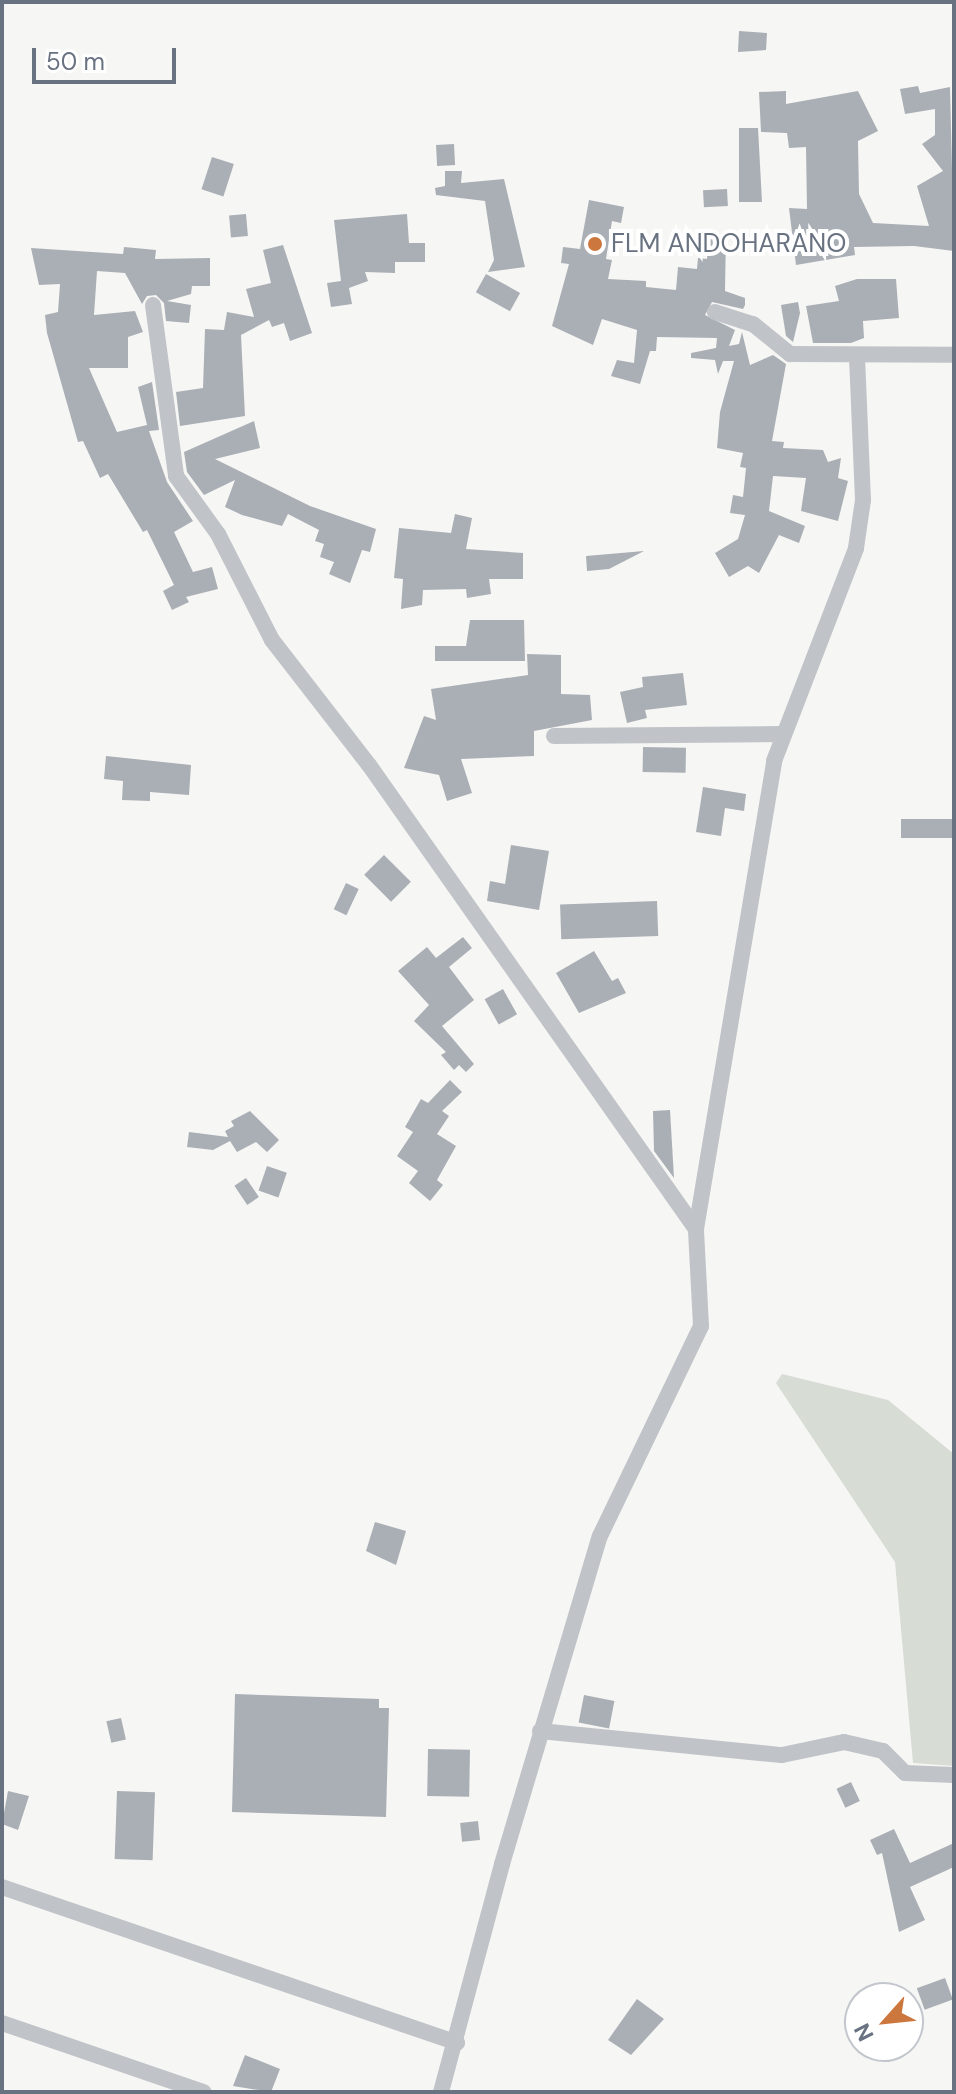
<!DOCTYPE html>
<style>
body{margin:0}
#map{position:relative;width:956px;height:2094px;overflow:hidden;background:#f6f6f4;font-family:"DM Sans",sans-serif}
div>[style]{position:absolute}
.green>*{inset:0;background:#d7dcd5}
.building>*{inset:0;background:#aaafb5;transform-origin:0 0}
.minor>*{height:16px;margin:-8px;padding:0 8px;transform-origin:8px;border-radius:8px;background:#c0c3c7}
.dots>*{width:22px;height:22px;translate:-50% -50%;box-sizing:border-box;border:4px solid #fff;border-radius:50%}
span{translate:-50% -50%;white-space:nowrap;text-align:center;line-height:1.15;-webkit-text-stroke:8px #fff;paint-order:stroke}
.poi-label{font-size:26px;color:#697281}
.left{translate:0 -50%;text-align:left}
.frame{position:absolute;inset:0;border:4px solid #697281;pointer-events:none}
.north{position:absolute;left:844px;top:1982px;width:80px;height:80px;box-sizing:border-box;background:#fff;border:2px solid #c3c7cd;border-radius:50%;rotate:243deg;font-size:22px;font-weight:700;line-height:32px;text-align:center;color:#697281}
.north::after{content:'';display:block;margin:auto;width:28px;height:36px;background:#cc773e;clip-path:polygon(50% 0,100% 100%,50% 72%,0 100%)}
.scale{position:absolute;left:32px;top:48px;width:144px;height:36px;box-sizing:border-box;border:4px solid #697281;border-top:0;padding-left:10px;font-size:24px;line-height:28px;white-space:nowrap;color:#697281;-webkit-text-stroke:6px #fff;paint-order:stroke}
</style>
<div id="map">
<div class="green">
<div style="clip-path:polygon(782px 1374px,888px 1400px,954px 1454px,954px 1766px,913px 1763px,895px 1562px,776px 1383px)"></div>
</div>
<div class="building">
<div style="clip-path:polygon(739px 31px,767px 33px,766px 50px,738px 52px)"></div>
<div style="clip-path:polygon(918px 86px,920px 93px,950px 87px,954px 251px,914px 246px,854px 247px,855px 255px,796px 265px,789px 208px,807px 209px,806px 147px,789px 148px,787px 133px,761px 132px,759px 92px,786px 91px,786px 104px,858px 91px,878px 131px,858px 141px,859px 194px,873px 223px,929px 226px,917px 186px,943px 171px,922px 144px,935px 135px,935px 109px,905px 114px,900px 89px)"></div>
<div style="clip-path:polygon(739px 128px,758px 128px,762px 202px,739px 202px)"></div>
<div style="left:454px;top:144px;width:21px;height:18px;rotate:87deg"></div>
<div style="left:212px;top:157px;width:23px;height:34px;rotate:18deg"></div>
<div style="clip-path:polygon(445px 171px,462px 171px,461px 183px,504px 179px,525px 267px,488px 272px,494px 260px,485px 201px,436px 195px,435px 188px,445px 186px)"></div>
<div style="left:727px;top:189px;width:17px;height:24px;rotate:87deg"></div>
<div style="clip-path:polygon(589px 200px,624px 207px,621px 223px,612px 221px,606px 259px,612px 260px,608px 279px,646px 281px,646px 287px,676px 290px,678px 267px,697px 269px,698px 258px,707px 259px,709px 233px,726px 234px,725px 291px,745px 298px,745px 305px,743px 309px,712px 302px,705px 315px,735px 330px,729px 346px,739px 344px,742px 332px,750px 365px,773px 355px,786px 364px,772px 441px,784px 442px,783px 448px,823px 450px,828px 462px,841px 458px,838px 478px,848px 481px,838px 521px,801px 511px,806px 478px,773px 476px,769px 511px,805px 526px,799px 543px,779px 535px,759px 573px,748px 566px,729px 577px,715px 553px,738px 539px,745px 515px,730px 513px,733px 495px,743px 497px,746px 468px,740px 467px,743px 453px,717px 448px,720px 412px,734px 361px,723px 361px,718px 374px,715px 360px,691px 358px,691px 353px,716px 348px,717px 338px,657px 337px,656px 351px,650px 351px,640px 384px,611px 376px,617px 360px,634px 363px,637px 330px,602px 319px,593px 345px,552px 326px,569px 264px,561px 263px,563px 247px,580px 249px)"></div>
<div style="left:246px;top:214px;width:22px;height:17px;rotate:85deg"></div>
<div style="clip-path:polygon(407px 214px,409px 243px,425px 243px,425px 262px,395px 262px,395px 273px,365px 272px,368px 281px,349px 288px,352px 304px,331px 307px,327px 283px,341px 281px,334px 220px)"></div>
<div style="clip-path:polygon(283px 245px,312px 333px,290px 341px,284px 323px,272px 327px,269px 320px,241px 335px,245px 416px,180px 426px,176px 392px,203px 388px,205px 329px,224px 330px,227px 312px,254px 317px,246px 289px,271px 283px,263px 250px)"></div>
<div style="clip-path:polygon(124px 247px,156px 250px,155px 259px,210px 258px,210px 286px,192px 286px,191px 294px,167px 301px,191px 305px,189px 323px,166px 321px,164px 303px,156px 295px,147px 296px,142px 304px,125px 273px,97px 271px,94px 315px,135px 311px,143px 332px,128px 337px,128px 368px,89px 368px,117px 432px,147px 425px,138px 387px,152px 382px,159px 430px,149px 431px,167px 482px,193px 521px,174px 532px,193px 572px,212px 567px,218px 589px,186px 597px,189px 602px,172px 610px,163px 591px,174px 585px,147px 530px,143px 532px,108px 474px,100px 478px,83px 441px,78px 442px,47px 333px,45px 315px,58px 312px,60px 284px,39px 285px,31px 248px,123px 254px)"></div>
<div style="left:486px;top:274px;width:39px;height:21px;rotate:29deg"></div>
<div style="clip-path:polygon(857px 279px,896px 279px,899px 318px,863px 321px,864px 338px,851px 343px,813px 343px,806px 306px,839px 301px,835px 286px)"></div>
<div style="clip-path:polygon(798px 302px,800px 313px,793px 342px,786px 336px,781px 305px)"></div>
<div style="clip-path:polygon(254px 421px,260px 448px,215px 459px,310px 506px,376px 529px,370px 552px,362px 550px,350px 583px,329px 574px,334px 562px,320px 557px,324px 544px,315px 541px,319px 530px,288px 514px,282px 526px,242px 515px,225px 507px,235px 480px,204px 495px,187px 472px,184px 452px)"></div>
<div style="clip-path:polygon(455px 514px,472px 518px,466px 549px,523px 553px,523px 579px,489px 579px,491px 594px,467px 598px,466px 589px,423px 590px,422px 605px,401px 609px,403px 579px,394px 578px,399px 528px,451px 533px)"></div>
<div style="clip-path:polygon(644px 551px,609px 569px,587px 571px,586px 556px)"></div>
<div style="clip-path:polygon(470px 620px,524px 620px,525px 661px,435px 661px,435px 646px,466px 646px)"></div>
<div style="clip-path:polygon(527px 654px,561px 655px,561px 694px,590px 695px,592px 720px,534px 731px,534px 756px,461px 759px,472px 793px,447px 801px,439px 775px,404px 768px,424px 716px,436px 720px,431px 689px,528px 675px)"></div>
<div style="clip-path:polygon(683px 673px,687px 705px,645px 710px,647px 718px,627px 723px,620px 692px,643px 687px,642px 677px)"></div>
<div style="left:643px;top:747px;width:43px;height:25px;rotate:1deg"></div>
<div style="clip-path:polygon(106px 756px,191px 765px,189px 795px,150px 792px,150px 801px,122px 800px,123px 781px,104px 779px)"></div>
<div style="clip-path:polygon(703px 787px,746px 794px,744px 811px,725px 808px,721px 836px,696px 832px)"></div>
<div style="left:954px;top:819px;width:19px;height:53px;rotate:90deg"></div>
<div style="clip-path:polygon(511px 845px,549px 851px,539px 910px,487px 901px,490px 881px,505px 884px)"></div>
<div style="left:384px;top:855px;width:38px;height:28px;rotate:45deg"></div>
<div style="left:346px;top:883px;width:14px;height:29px;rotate:25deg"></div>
<div style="left:657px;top:901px;width:35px;height:97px;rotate:88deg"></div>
<div style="clip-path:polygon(463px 937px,472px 948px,449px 967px,474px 1000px,442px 1026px,474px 1064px,466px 1072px,459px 1065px,454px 1070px,441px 1055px,446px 1052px,414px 1021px,429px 1005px,398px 971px,427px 947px,436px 958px)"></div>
<div style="clip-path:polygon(594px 951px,612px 981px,618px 978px,626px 993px,579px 1013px,556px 973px)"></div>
<div style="left:503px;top:989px;width:29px;height:21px;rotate:61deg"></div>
<div style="clip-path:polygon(450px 1080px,462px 1092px,442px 1111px,449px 1116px,437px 1134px,456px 1146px,437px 1180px,443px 1185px,430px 1201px,409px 1183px,418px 1171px,397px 1156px,413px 1132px,405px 1127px,421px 1099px,428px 1103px)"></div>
<div style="clip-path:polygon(670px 1110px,674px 1178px,654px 1151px,653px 1111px)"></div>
<div style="clip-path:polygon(250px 1111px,279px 1140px,267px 1152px,256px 1142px,237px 1152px,230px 1141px,213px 1150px,187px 1147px,189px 1132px,228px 1137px,225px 1131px,234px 1126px,231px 1121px)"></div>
<div style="left:267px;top:1166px;width:21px;height:26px;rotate:19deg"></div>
<div style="left:246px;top:1178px;width:23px;height:14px;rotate:56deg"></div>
<div style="clip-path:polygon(375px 1522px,406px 1531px,396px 1565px,366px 1551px)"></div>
<div style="clip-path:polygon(235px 1694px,379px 1699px,379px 1708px,389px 1708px,386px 1817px,232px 1812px)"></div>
<div style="left:584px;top:1695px;width:31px;height:28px;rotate:11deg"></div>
<div style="left:121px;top:1718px;width:22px;height:15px;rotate:77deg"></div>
<div style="left:428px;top:1749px;width:42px;height:47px;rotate:1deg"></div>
<div style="left:851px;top:1782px;width:21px;height:16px;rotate:65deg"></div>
<div style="clip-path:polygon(8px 1791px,29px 1796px,18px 1830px,2px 1824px)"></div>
<div style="left:117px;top:1791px;width:38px;height:68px;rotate:2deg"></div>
<div style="left:478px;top:1821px;width:19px;height:18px;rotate:84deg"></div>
<div style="clip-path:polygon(894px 1829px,910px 1863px,954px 1843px,954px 1867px,910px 1887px,925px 1920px,899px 1932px,882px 1853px,877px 1855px,870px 1840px)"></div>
<div style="left:945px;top:1978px;width:23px;height:30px;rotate:70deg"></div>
<div style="clip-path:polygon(637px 1999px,664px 2019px,631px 2055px,608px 2040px)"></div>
<div style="clip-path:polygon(245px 2055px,280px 2069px,271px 2092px,233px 2086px)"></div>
</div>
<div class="minor">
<div style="left:153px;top:305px;width:173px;rotate:82.3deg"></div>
<div style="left:176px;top:476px;width:72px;rotate:54.1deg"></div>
<div style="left:218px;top:534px;width:119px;rotate:63deg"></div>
<div style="left:272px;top:640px;width:158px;rotate:52.2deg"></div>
<div style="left:369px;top:765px;width:568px;rotate:54.83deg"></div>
<div style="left:715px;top:312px;width:40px;rotate:18deg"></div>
<div style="left:753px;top:324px;width:48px;rotate:39deg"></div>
<div style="left:790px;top:354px;width:164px;rotate:0.3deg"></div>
<div style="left:554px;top:736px;width:228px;rotate:-0.5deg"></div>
<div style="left:540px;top:1731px;width:243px;rotate:5.7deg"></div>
<div style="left:782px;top:1755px;width:63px;rotate:-11.8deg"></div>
<div style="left:844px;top:1742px;width:40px;rotate:13deg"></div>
<div style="left:883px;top:1751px;width:31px;rotate:45deg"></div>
<div style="left:905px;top:1773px;width:49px;rotate:2.3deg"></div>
<div style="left:2px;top:1887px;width:481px;rotate:18.9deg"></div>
<div style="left:2px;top:2023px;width:213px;rotate:18.9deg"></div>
<div style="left:441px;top:2092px;width:236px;rotate:-75deg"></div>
<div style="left:502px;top:1864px;width:342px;rotate:-73.4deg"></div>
<div style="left:600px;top:1536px;width:233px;rotate:-64.3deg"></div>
<div style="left:701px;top:1326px;width:97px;rotate:-93deg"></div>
<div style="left:696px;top:1229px;width:474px;rotate:-80.5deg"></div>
<div style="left:774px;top:761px;width:228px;rotate:-68.9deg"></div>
<div style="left:856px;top:548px;width:49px;rotate:-81.7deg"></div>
<div style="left:863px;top:500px;width:145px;rotate:-92.4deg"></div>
</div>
<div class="dots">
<div style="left:595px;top:244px;background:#cc773e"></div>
</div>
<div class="poi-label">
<span class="left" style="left:611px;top:244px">FLM ANDOHARANO</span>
</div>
<div class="frame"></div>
<div class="north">N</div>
<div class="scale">50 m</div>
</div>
